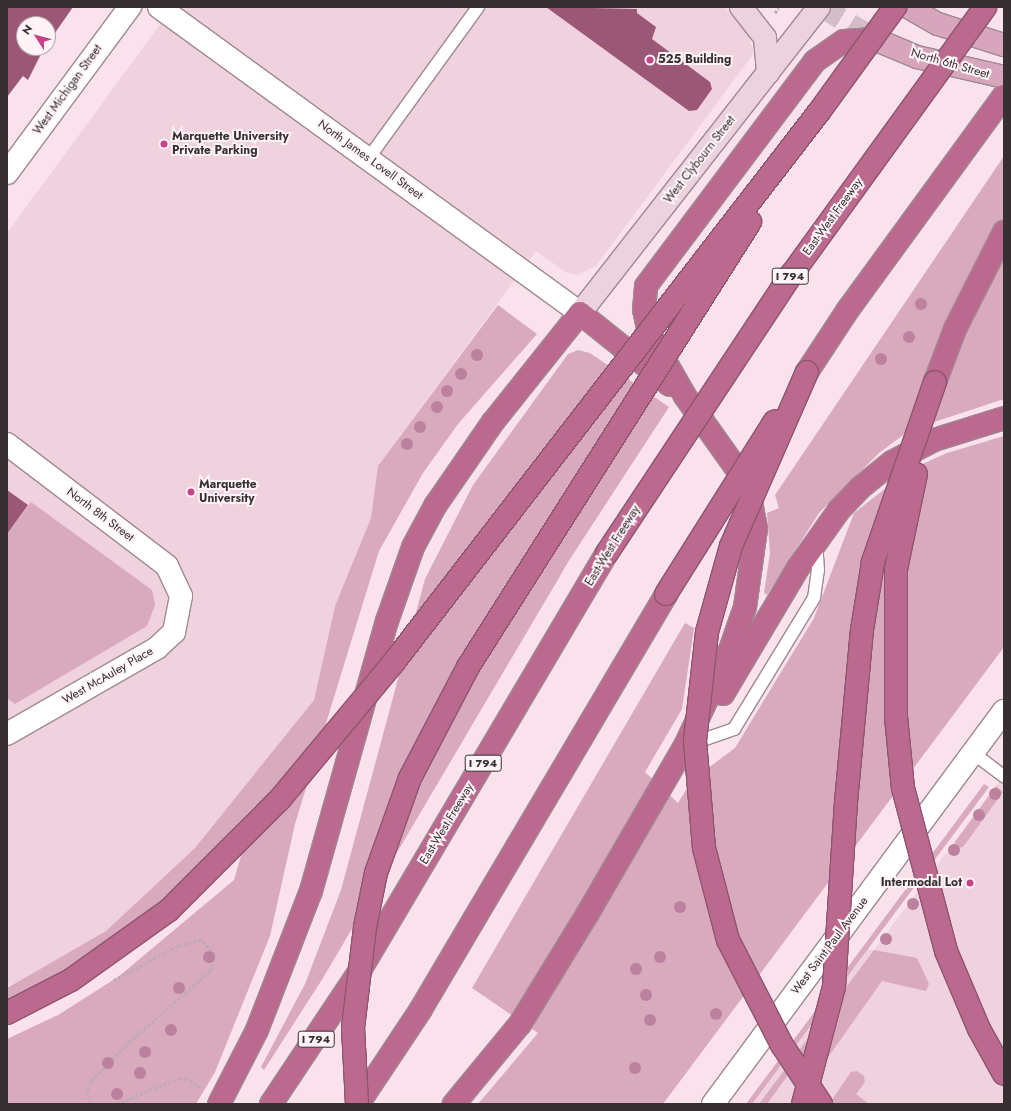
<!DOCTYPE html>
<style>
body{margin:0}
#map{position:relative;width:1011px;height:1111px;overflow:hidden;background:#fae2ec;font-family:Jost,sans-serif}
div>[style]{position:absolute}
.built>*{inset:0;background:#f0d1de}
.green>*{inset:0;background:#d9a9bd}
.building>*{inset:0;background:#9b5776}
.primary-tunnel>*{height:22px;margin-top:-11px;transform-origin:0;background:repeating-linear-gradient(90deg,#d3bec7 0 22px,transparent 0 33px)}
.path>*{height:2.5px;margin-top:-1.25px;transform-origin:0;background:repeating-linear-gradient(90deg,#beabb3 0 3px,transparent 0 5px)}
.roads{filter:drop-shadow(1px 0 #9f8992) drop-shadow(-1px 0 #9f8992) drop-shadow(0 1px #9f8992) drop-shadow(0 -1px #9f8992)}
.service>*{height:12px;margin:-6px;padding:0 6px;transform-origin:6px;border-radius:6px;background:#fff}
.minor>*{height:22px;margin:-11px;padding:0 11px;transform-origin:11px;border-radius:11px;background:#fff}
.tertiary>*{height:22px;margin:-11px;padding:0 11px;transform-origin:11px;border-radius:11px;background:#fff}
.secondary>*{height:22px;margin:-11px;padding:0 11px;transform-origin:11px;border-radius:11px;background:#ebd2de}
.primary>*{height:22px;margin:-11px;padding:0 11px;transform-origin:11px;border-radius:11px;background:#d7a5bc}
.motorway>*{height:22px;margin:-11px;padding:0 11px;transform-origin:11px;border-radius:11px;background:#bc6990}
.bridges{filter:drop-shadow(1px 0 #8e556f) drop-shadow(-1px 0 #8e556f) drop-shadow(0 1px #8e556f) drop-shadow(0 -1px #8e556f)}
.motorway-bridge>*{height:22px;margin:-11px;padding:0 11px;transform-origin:11px;border-radius:11px;background:#bc6990}
.trees>*{width:12px;height:12px;margin:-6px;border-radius:50%;background:#bb819e}
.dots>*{width:11px;height:11px;translate:-50% -50%;box-sizing:border-box;border:2px solid #fef4f8;border-radius:50%}
span{translate:-50% -50%;white-space:nowrap;text-align:center;line-height:1.15;-webkit-text-stroke:4px #fef4f8;paint-order:stroke}
.shield-label span{padding:1px 3px;background:#fef4f8;border:1px solid;border-radius:3px;-webkit-text-stroke-width:0}
.shield-label{font-size:11px;color:#382f32;font-weight:700}
.poi-label{font-size:12px;color:#382f32;font-weight:700}
.left{translate:0 -50%;text-align:left}
.right{translate:-100% -50%;text-align:right}
.street-label{font-size:12px;color:#382f32}
.frame{position:absolute;inset:0;border:8px solid #382f32;pointer-events:none}
.north{position:absolute;left:16px;top:16px;width:40px;height:40px;box-sizing:border-box;background:#fef4f8;border:1px solid #afa5a9;border-radius:50%;rotate:306deg;font-size:11px;font-weight:700;line-height:16px;text-align:center;color:#382f32}
.north::after{content:'';display:block;margin:auto;width:14px;height:18px;background:#c74388;clip-path:polygon(50% 0,100% 100%,50% 72%,0 100%)}
</style>
<div id="map">
<div class="built">
<div style="clip-path:polygon(173px 7px,725px 7px,747px 32px,754px 53px,596px 266px,578px 275px,567px 273px,536px 251px,378px 466px,371px 518px,335px 606px,314px 700px,236px 800px,195px 848px,106px 931px,10px 986px,7px 984px,7px 233px)"></div>
<div style="clip-path:polygon(1004px 775px,1004px 1104px,746px 1104px,862px 949px,874px 950px)"></div>
</div>
<div class="green">
<div style="clip-path:polygon(1004px 156px,1004px 399px,910px 430px,879px 453px,819px 513px,767px 595px,764px 593px,770px 553px,767px 513px,779px 508px,775px 495px)"></div>
<div style="clip-path:polygon(498px 305px,537px 334px,458px 424px,423px 473px,379px 551px,295px 824px,270px 936px,215px 1072px,196px 1104px,7px 1104px,7px 1039px,58px 1015px,118px 977px,234px 880px,256px 805px,171px 892px,125px 930px,72px 966px,7px 1001px,7px 988px,106px 931px,195px 848px,314px 700px,335px 606px,371px 518px,378px 466px)"></div>
<div style="clip-path:polygon(578px 350px,590px 353px,669px 407px,570px 559px,323px 978px,264px 1070px,261px 1067px,305px 984px,341px 890px,425px 579px,473px 485px,568px 354px)"></div>
<div style="clip-path:polygon(1004px 436px,1004px 647px,663px 1104px,478px 1104px,538px 1033px,472px 988px,685px 623px,694px 628px,682px 709px,645px 772px,678px 803px,692px 780px,735px 748px,814px 618px,854px 513px,909px 470px,947px 453px)"></div>
<div style="clip-path:polygon(31px 502px,152px 590px,155px 605px,147px 626px,15px 704px,7px 698px,7px 534px)"></div>
<div style="clip-path:polygon(984px 784px,989px 787px,752px 1104px,746px 1104px)"></div>
<div style="clip-path:polygon(996px 786px,1003px 792px,963px 847px,956px 848px,955px 842px)"></div>
<div style="clip-path:polygon(874px 950px,917px 958px,929px 984px,926px 991px,882px 981px,819px 1070px,799px 1060px,767px 1104px,759px 1104px)"></div>
<div style="clip-path:polygon(857px 1071px,864px 1076px,865px 1082px,856px 1094px,869px 1104px,829px 1104px,851px 1072px)"></div>
</div>
<div class="building">
<div style="clip-path:polygon(7px 7px,73px 7px,48px 43px,48px 24px,24px 24px,24px 48px,44px 48px,28px 80px,23px 76px,7px 97px)"></div>
<div style="clip-path:polygon(546px 7px,637px 9px,637px 13px,656px 27px,652px 39px,710px 82px,712px 89px,697px 110px,689px 111px)"></div>
<div style="clip-path:polygon(7px 490px,28px 505px,7px 534px)"></div>
</div>
<div class="primary-tunnel">
<div style="left:822px;top:7px;width:61px;rotate:31.6deg"></div>
</div>
<div class="path">
<div style="left:775px;top:13px;width:6px;rotate:-59deg"></div>
<div style="left:91px;top:1104px;width:11px;rotate:-117deg"></div>
<div style="left:86px;top:1094px;width:14px;rotate:-69deg"></div>
<div style="left:91px;top:1081px;width:49px;rotate:-45.8deg"></div>
<div style="left:125px;top:1046px;width:113px;rotate:-41.4deg"></div>
<div style="left:210px;top:971px;width:17px;rotate:-73deg"></div>
<div style="left:215px;top:955px;width:21px;rotate:-133deg"></div>
<div style="left:201px;top:940px;width:24px;rotate:165deg"></div>
<div style="left:178px;top:946px;width:74px;rotate:151.7deg"></div>
<div style="left:117px;top:1104px;width:67px;rotate:-22.8deg"></div>
<div style="left:179px;top:1078px;width:11px;rotate:10deg"></div>
<div style="left:190px;top:1080px;width:14px;rotate:36deg"></div>
</div>
<div class="roads">
<div class="service">
<div style="left:368px;top:159px;width:188px;rotate:-54.1deg"></div>
<div style="left:691px;top:744px;width:46px;rotate:-19.2deg"></div>
<div style="left:734px;top:729px;width:153px;rotate:-58.6deg"></div>
<div style="left:814px;top:598px;width:28px;rotate:-82deg"></div>
<div style="left:818px;top:570px;width:27px;rotate:-94deg"></div>
<div style="left:973px;top:753px;width:39px;rotate:37deg"></div>
</div>
<div class="minor">
<div style="left:7px;top:444px;width:201px;rotate:37.3deg"></div>
<div style="left:167px;top:566px;width:33px;rotate:65deg"></div>
<div style="left:181px;top:596px;width:37px;rotate:101deg"></div>
<div style="left:174px;top:632px;width:23px;rotate:137deg"></div>
<div style="left:157px;top:648px;width:173px;rotate:150.2deg"></div>
</div>
<div class="tertiary">
<div style="left:159px;top:7px;width:520px;rotate:36.01deg"></div>
<div style="left:7px;top:173px;width:207px;rotate:-53.5deg"></div>
<div style="left:713px;top:1104px;width:489px;rotate:-53.5deg"></div>
</div>
<div class="secondary">
<div style="left:741px;top:7px;width:39px;rotate:52deg"></div>
<div style="left:765px;top:38px;width:35px;rotate:85deg"></div>
<div style="left:580px;top:313px;width:388px;rotate:-52deg"></div>
</div>
<div class="primary">
<div style="left:908px;top:7px;width:34px;rotate:30deg"></div>
<div style="left:938px;top:24px;width:69px;rotate:17.7deg"></div>
<div style="left:874px;top:39px;width:47px;rotate:22.7deg"></div>
<div style="left:917px;top:57px;width:89px;rotate:12.9deg"></div>
</div>
<div class="motorway">
<div style="left:807px;top:372px;width:73px;rotate:-56.7deg"></div>
<div style="left:847px;top:311px;width:266px;rotate:-53.9deg"></div>
<div style="left:935px;top:382px;width:57px;rotate:-69.3deg"></div>
<div style="left:955px;top:329px;width:109px;rotate:-63.2deg"></div>
<div style="left:723px;top:694px;width:147px;rotate:-59.2deg"></div>
<div style="left:798px;top:568px;width:71px;rotate:-54.7deg"></div>
<div style="left:839px;top:510px;width:30px;rotate:-46deg"></div>
<div style="left:860px;top:488px;width:41px;rotate:-39.1deg"></div>
<div style="left:892px;top:462px;width:47px;rotate:-27.6deg"></div>
<div style="left:934px;top:440px;width:73px;rotate:-17.4deg"></div>
<div style="left:219px;top:1104px;width:83px;rotate:-62.8deg"></div>
<div style="left:257px;top:1030px;width:149px;rotate:-68.8deg"></div>
<div style="left:311px;top:891px;width:280px;rotate:-74.3deg"></div>
<div style="left:387px;top:621px;width:78px;rotate:-70.6deg"></div>
<div style="left:413px;top:547px;width:47px;rotate:-61.8deg"></div>
<div style="left:435px;top:506px;width:102px;rotate:-55.4deg"></div>
<div style="left:493px;top:422px;width:139px;rotate:-51.4deg"></div>
<div style="left:580px;top:313px;width:115px;rotate:38.7deg"></div>
<div style="left:271px;top:1104px;width:159px;rotate:-56.3deg"></div>
<div style="left:359px;top:972px;width:487px;rotate:-59.4deg"></div>
<div style="left:358px;top:1104px;width:114px;rotate:-56.4deg"></div>
<div style="left:421px;top:1009px;width:482px;rotate:-59.4deg"></div>
<div style="left:454px;top:1104px;width:104px;rotate:-50.5deg"></div>
<div style="left:520px;top:1024px;width:130px;rotate:-58.5deg"></div>
<div style="left:588px;top:913px;width:193px;rotate:-59.9deg"></div>
<div style="left:685px;top:746px;width:106px;rotate:-64.9deg"></div>
<div style="left:730px;top:650px;width:46px;rotate:-70.8deg"></div>
<div style="left:745px;top:607px;width:79px;rotate:-82deg"></div>
<div style="left:756px;top:529px;width:45px;rotate:-100.3deg"></div>
<div style="left:748px;top:485px;width:109px;rotate:-125.3deg"></div>
<div style="left:685px;top:396px;width:73px;rotate:-119.7deg"></div>
<div style="left:649px;top:333px;width:24px;rotate:-102deg"></div>
<div style="left:644px;top:310px;width:24px;rotate:-85deg"></div>
<div style="left:646px;top:286px;width:281px;rotate:-53.1deg"></div>
<div style="left:815px;top:61px;width:35px;rotate:-35deg"></div>
<div style="left:844px;top:41px;width:30px;rotate:-4deg"></div>
</div>
</div>
<div class="bridges">
<div class="motorway-bridge">
<div style="left:807px;top:372px;width:190px;rotate:113.6deg"></div>
<div style="left:731px;top:546px;width:89px;rotate:105.6deg"></div>
<div style="left:707px;top:632px;width:110px;rotate:96.3deg"></div>
<div style="left:695px;top:741px;width:107px;rotate:85.2deg"></div>
<div style="left:704px;top:848px;width:95px;rotate:75.4deg"></div>
<div style="left:728px;top:940px;width:118px;rotate:62.8deg"></div>
<div style="left:782px;top:1045px;width:71px;rotate:56.5deg"></div>
<div style="left:916px;top:474px;width:97px;rotate:101.9deg"></div>
<div style="left:896px;top:569px;width:148px;rotate:90deg"></div>
<div style="left:896px;top:717px;width:71px;rotate:84.4deg"></div>
<div style="left:903px;top:788px;width:169px;rotate:75.2deg"></div>
<div style="left:946px;top:951px;width:85px;rotate:67.1deg"></div>
<div style="left:979px;top:1029px;width:51px;rotate:60.9deg"></div>
<div style="left:607px;top:553px;width:335px;rotate:-56.5deg"></div>
<div style="left:792px;top:274px;width:329px;rotate:-54.1deg"></div>
<div style="left:666px;top:594px;width:204px;rotate:-57.8deg"></div>
<div style="left:7px;top:1013px;width:72px;rotate:-27.3deg"></div>
<div style="left:71px;top:980px;width:120px;rotate:-35.5deg"></div>
<div style="left:169px;top:910px;width:157px;rotate:-45deg"></div>
<div style="left:280px;top:799px;width:178px;rotate:-50.2deg"></div>
<div style="left:394px;top:662px;width:695px;rotate:-52.31deg"></div>
<div style="left:819px;top:112px;width:130px;rotate:-54.1deg"></div>
<div style="left:357px;top:1104px;width:76px;rotate:-93deg"></div>
<div style="left:353px;top:1028px;width:102px;rotate:-83.2deg"></div>
<div style="left:365px;top:927px;width:55px;rotate:-78.5deg"></div>
<div style="left:376px;top:873px;width:101px;rotate:-70.3deg"></div>
<div style="left:410px;top:778px;width:125px;rotate:-62.4deg"></div>
<div style="left:468px;top:667px;width:527px;rotate:-57.64deg"></div>
<div style="left:803px;top:1104px;width:121px;rotate:-75.2deg"></div>
<div style="left:834px;top:987px;width:185px;rotate:-86.3deg"></div>
<div style="left:846px;top:802px;width:173px;rotate:-84.7deg"></div>
<div style="left:862px;top:630px;width:69px;rotate:-80.8deg"></div>
<div style="left:873px;top:562px;width:190px;rotate:-71deg"></div>
</div>
</div>
<div class="trees">
<div style="left:921px;top:304px"></div>
<div style="left:909px;top:337px"></div>
<div style="left:477px;top:355px"></div>
<div style="left:881px;top:359px"></div>
<div style="left:461px;top:374px"></div>
<div style="left:447px;top:391px"></div>
<div style="left:437px;top:407px"></div>
<div style="left:420px;top:427px"></div>
<div style="left:407px;top:444px"></div>
<div style="left:995px;top:794px"></div>
<div style="left:979px;top:815px"></div>
<div style="left:954px;top:850px"></div>
<div style="left:913px;top:904px"></div>
<div style="left:680px;top:907px"></div>
<div style="left:886px;top:939px"></div>
<div style="left:209px;top:957px"></div>
<div style="left:660px;top:957px"></div>
<div style="left:636px;top:969px"></div>
<div style="left:179px;top:988px"></div>
<div style="left:646px;top:995px"></div>
<div style="left:716px;top:1014px"></div>
<div style="left:650px;top:1020px"></div>
<div style="left:171px;top:1030px"></div>
<div style="left:145px;top:1052px"></div>
<div style="left:108px;top:1063px"></div>
<div style="left:635px;top:1068px"></div>
<div style="left:140px;top:1073px"></div>
<div style="left:117px;top:1094px"></div>
</div>
<div class="dots">
<div style="left:650px;top:60px;background:#c74388"></div>
<div style="left:164px;top:144px;background:#c74388"></div>
<div style="left:191px;top:492px;background:#c74388"></div>
<div style="left:970px;top:883px;background:#c74388"></div>
</div>
<div class="shield-label">
<span style="left:790px;top:276px">I 794</span>
<span style="left:483px;top:763px">I 794</span>
<span style="left:316px;top:1039px">I 794</span>
</div>
<div class="poi-label">
<span class="left" style="left:658px;top:60px">525 Building</span>
<span class="left" style="left:172px;top:144px">Marquette University<br>Private Parking</span>
<span class="left" style="left:199px;top:492px">Marquette<br>University</span>
<span class="right" style="left:962px;top:883px">Intermodal Lot</span>
</div>
<div class="street-label">
<span style="left:950px;top:64px;rotate:16deg">North 6th Street</span>
<span style="left:68px;top:90px;rotate:-54deg">West Michigan Street</span>
<span style="left:370px;top:160px;rotate:36deg">North James Lovell Street</span>
<span style="left:700px;top:160px;rotate:-52deg">West Clybourn Street</span>
<span style="left:833px;top:217px;rotate:-54deg">East-West Freeway</span>
<span style="left:100px;top:515px;rotate:37deg">North 8th Street</span>
<span style="left:613px;top:546px;rotate:-58deg">East-West Freeway</span>
<span style="left:108px;top:676px;rotate:-30deg">West McAuley Place</span>
<span style="left:447px;top:824px;rotate:-59deg">East-West Freeway</span>
<span style="left:830px;top:946px;rotate:-53deg">West Saint Paul Avenue</span>
</div>
<div class="frame"></div>
<div class="north">N</div>
</div>
